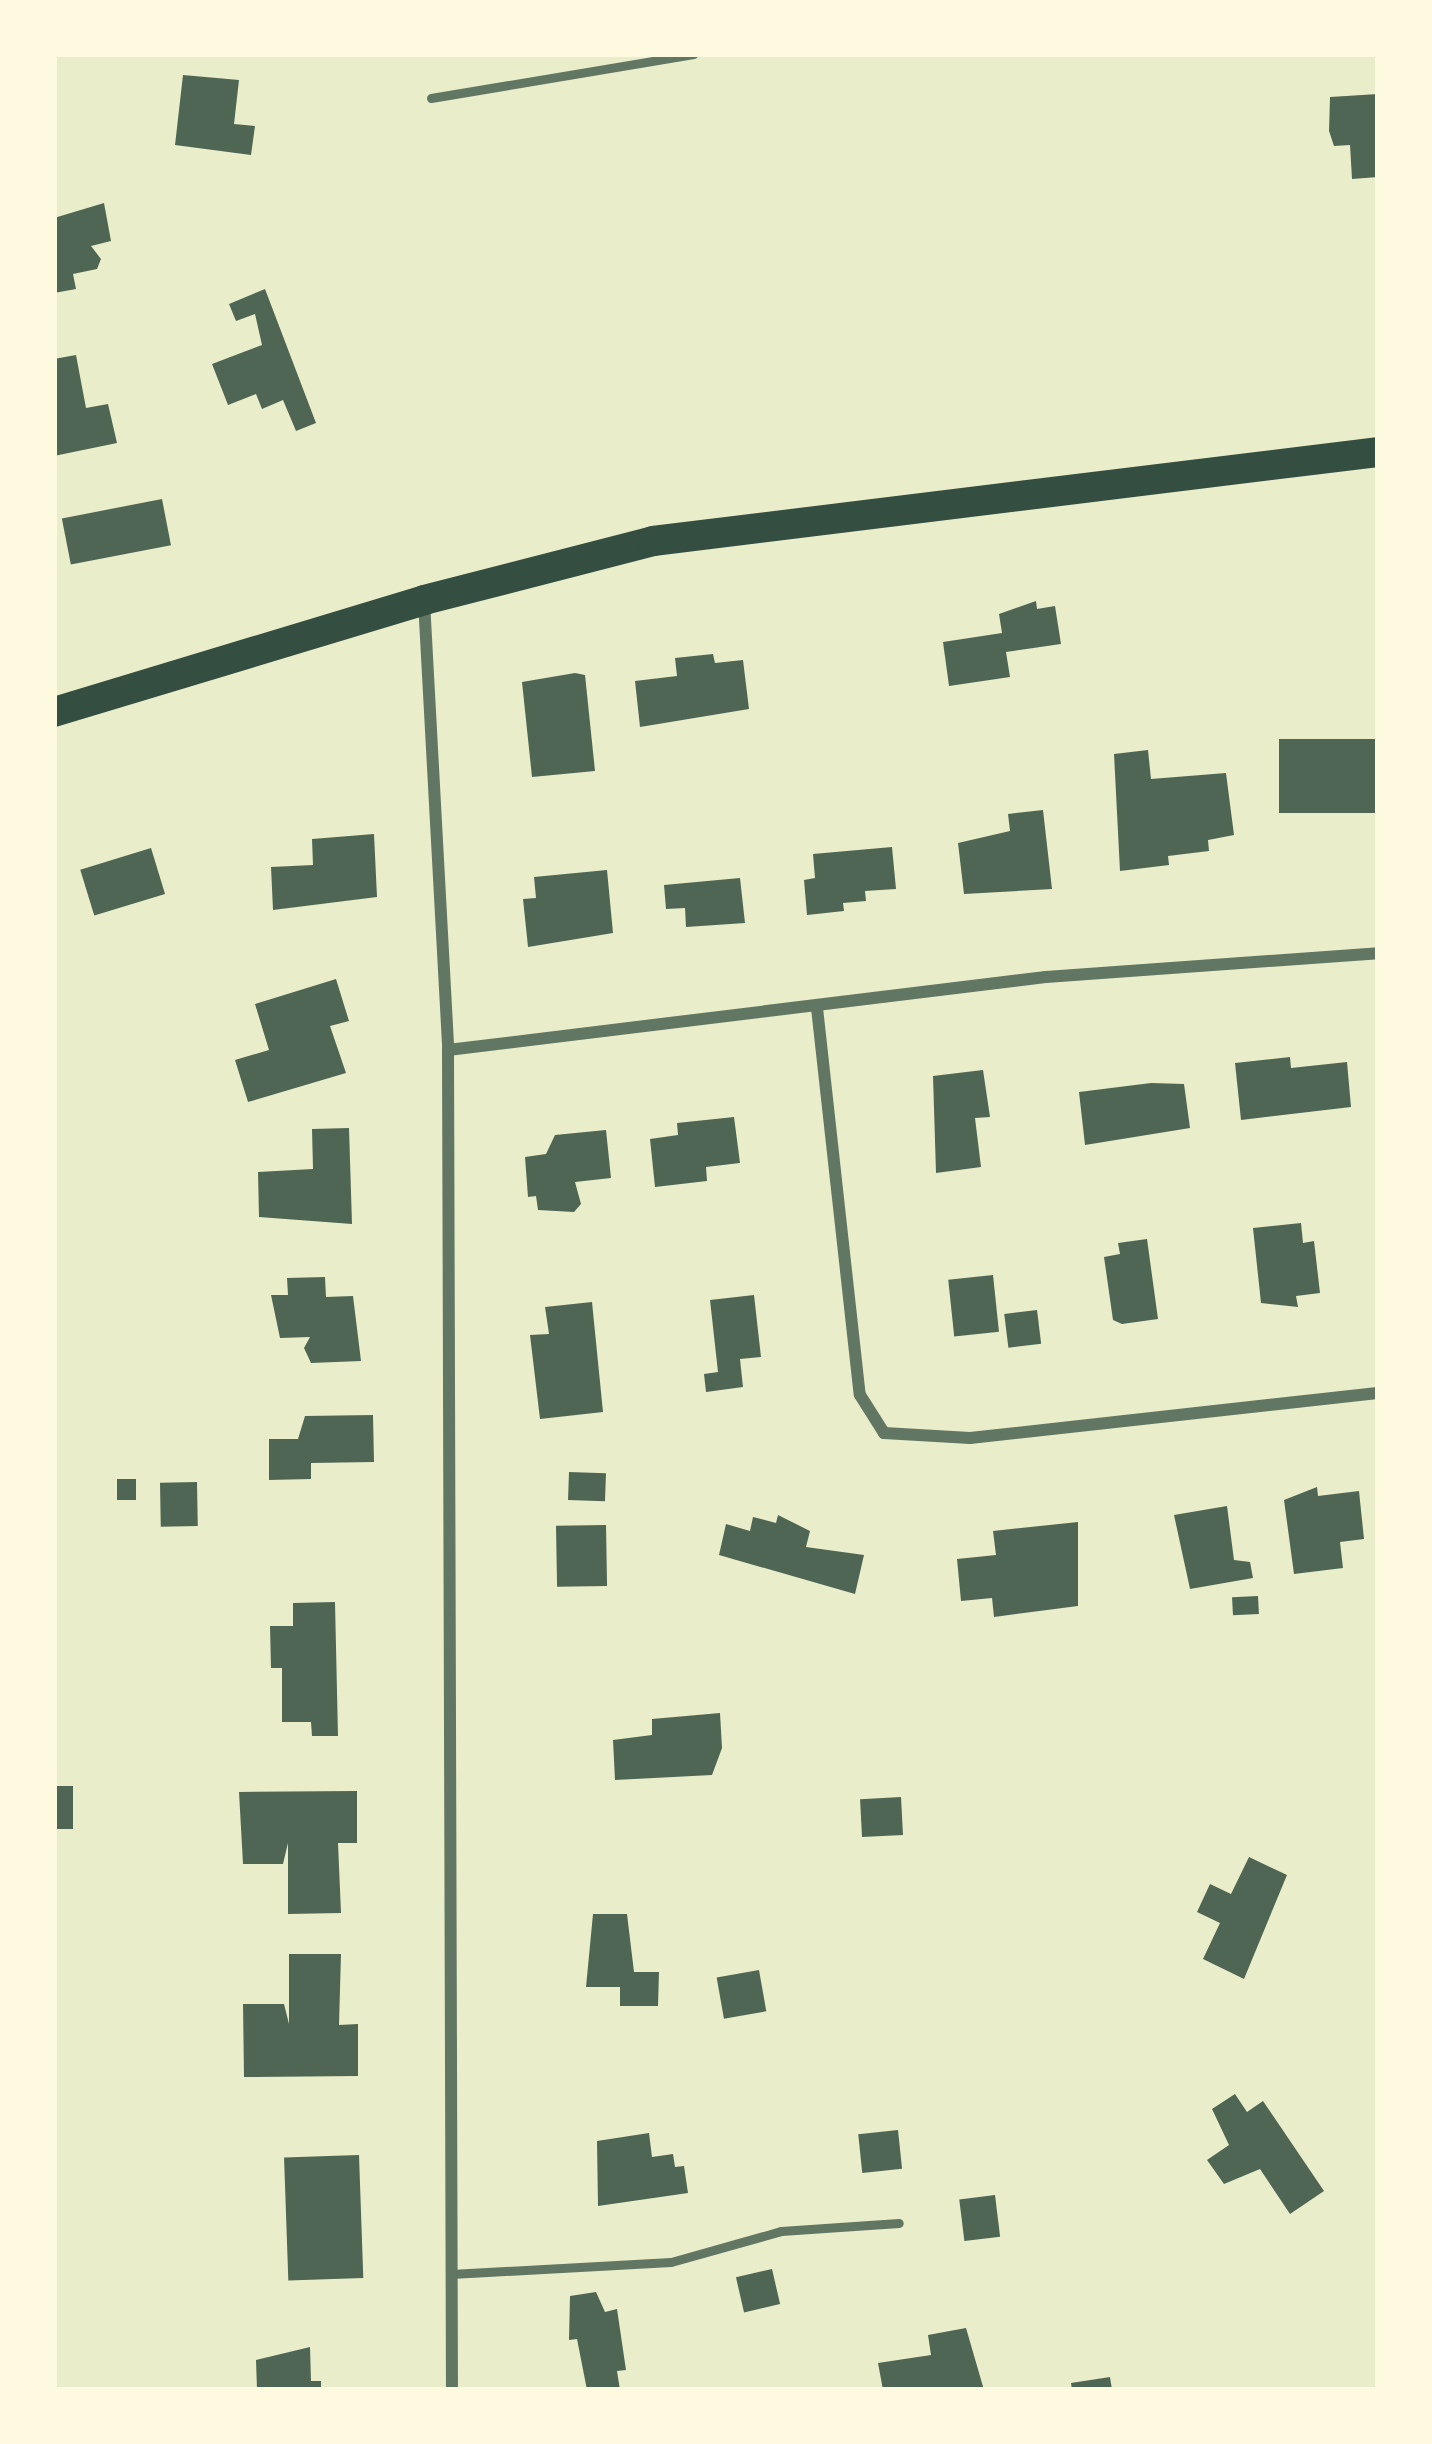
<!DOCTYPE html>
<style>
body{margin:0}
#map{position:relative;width:1432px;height:2444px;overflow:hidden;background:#e9edc9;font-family:"Varela Round",sans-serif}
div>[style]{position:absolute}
.building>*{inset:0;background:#4f6655;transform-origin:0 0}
.service>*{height:9px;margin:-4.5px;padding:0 4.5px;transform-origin:4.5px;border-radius:4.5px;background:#617663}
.minor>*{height:12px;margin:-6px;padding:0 6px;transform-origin:6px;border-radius:6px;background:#617663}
.primary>*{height:30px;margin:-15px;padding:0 15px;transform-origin:15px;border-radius:15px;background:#344e41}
span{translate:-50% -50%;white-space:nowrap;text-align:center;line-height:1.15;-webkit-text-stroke:9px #fefae0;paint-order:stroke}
.frame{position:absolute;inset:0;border:57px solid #fefae0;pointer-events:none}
</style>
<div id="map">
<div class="building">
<div style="clip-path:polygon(183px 75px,239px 80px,234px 124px,255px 126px,251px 155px,175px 145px)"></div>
<div style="clip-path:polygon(1378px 94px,1378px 177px,1352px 179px,1350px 145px,1334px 146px,1329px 131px,1330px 97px)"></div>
<div style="clip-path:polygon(104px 203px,111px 241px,91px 246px,101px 259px,97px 269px,73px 274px,76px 289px,54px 293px,54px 218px)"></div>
<div style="clip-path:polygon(265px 289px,316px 423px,296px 431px,283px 400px,262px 409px,256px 394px,228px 405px,212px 364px,262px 345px,255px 314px,236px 321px,229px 304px)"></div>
<div style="clip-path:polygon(76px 355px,86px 408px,108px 404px,117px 443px,54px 456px,54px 359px)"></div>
<div style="left:162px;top:499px;width:47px;height:102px;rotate:79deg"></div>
<div style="clip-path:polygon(1036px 601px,1037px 609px,1055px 606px,1061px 644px,1006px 652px,1010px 677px,949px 686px,943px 642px,1002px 633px,999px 614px)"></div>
<div style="clip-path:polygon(713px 654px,715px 663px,743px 660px,749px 709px,640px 727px,635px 681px,677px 676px,675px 658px)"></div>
<div style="clip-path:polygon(575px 673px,585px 675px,595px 771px,532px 777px,522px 682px)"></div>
<div style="left:1378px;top:739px;width:74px;height:99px;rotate:90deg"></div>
<div style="clip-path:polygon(1148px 750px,1151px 779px,1226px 773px,1234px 835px,1208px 840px,1209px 851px,1168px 856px,1169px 865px,1120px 871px,1114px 754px)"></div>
<div style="clip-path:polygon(1043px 810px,1052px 889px,964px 894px,958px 843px,1010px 831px,1008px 814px)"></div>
<div style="clip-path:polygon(374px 834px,377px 897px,273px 910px,271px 867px,313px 865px,312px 839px)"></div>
<div style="clip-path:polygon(892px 847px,896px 889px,865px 891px,866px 901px,843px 903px,844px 911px,807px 915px,804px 880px,815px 878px,813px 854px)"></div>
<div style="left:151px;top:848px;width:48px;height:74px;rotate:73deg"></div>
<div style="clip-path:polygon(607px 870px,613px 933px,528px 947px,523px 899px,536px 898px,534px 877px)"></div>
<div style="clip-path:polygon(740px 878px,745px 923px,686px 927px,685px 908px,666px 909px,664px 885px)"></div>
<div style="clip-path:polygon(336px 979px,349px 1021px,330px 1026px,346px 1073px,248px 1102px,235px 1060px,269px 1050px,255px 1004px)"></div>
<div style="clip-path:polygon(1290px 1057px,1291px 1068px,1347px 1062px,1351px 1107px,1241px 1120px,1235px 1063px)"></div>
<div style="clip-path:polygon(983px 1070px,990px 1117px,975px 1118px,981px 1167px,936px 1173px,933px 1076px)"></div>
<div style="clip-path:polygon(1151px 1083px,1184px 1084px,1190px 1128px,1085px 1145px,1079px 1092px)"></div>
<div style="clip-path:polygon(734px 1117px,740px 1163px,706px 1167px,707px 1181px,655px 1187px,650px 1139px,678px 1135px,677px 1123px)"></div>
<div style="clip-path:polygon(349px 1128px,352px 1224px,259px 1217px,258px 1172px,313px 1169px,312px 1129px)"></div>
<div style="clip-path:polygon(606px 1130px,611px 1178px,575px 1182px,581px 1204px,574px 1212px,538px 1210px,536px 1196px,528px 1197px,525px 1157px,546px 1154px,555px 1135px)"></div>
<div style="clip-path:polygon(1301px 1223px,1303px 1243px,1314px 1241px,1320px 1293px,1296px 1296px,1298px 1307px,1261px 1303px,1253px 1228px)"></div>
<div style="clip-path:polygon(1147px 1239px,1158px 1319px,1122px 1324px,1113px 1320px,1104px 1257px,1120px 1254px,1118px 1243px)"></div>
<div style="left:993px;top:1275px;width:57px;height:45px;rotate:84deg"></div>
<div style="clip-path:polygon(325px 1277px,326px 1297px,353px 1296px,361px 1361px,311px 1363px,304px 1348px,310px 1337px,280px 1338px,271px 1295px,288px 1295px,287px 1278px)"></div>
<div style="clip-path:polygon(754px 1295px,761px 1357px,740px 1359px,743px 1387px,706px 1392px,704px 1374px,718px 1372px,710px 1300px)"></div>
<div style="clip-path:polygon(592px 1302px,603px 1412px,540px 1419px,530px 1335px,549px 1334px,545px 1307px)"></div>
<div style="left:1037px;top:1310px;width:34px;height:33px;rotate:83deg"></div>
<div style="clip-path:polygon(373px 1415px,374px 1462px,311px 1463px,311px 1479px,269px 1480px,269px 1439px,298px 1439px,305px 1416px)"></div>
<div style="left:569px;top:1472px;width:37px;height:28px;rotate:2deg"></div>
<div style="left:136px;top:1479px;width:21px;height:19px;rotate:90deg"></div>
<div style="left:197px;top:1482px;width:44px;height:37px;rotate:89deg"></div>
<div style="clip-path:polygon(1317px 1487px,1318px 1496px,1359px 1491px,1364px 1539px,1340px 1542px,1343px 1568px,1294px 1574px,1284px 1500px)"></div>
<div style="clip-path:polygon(1227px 1506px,1234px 1560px,1250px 1562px,1253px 1578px,1190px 1589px,1174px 1515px)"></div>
<div style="clip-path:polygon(778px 1515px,810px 1531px,806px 1547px,864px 1555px,855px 1594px,719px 1555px,726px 1524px,750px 1531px,753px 1517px,776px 1523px)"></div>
<div style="clip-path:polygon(1078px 1522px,1078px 1606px,994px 1617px,992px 1598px,961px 1601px,957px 1559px,996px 1555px,993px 1531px)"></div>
<div style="left:606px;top:1525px;width:61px;height:50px;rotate:89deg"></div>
<div style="left:1258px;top:1596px;width:18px;height:26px;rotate:87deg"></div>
<div style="clip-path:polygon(335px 1602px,338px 1736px,312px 1736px,311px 1722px,282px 1722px,282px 1668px,271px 1668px,270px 1626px,293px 1626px,293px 1603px)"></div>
<div style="clip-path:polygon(720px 1713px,722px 1748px,712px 1775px,615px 1780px,613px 1740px,652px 1735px,652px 1719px)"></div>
<div style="left:54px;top:1786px;width:19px;height:43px"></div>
<div style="clip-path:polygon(357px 1791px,357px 1843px,338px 1843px,341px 1913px,288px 1914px,288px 1843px,283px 1864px,243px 1864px,239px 1792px)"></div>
<div style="left:901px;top:1797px;width:38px;height:41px;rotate:87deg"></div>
<div style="clip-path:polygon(1249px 1857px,1287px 1875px,1244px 1979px,1203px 1959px,1220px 1923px,1197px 1912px,1210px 1884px,1231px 1894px)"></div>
<div style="clip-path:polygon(593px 1914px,627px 1914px,634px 1972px,659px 1972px,658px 2006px,620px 2006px,620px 1987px,586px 1987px)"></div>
<div style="clip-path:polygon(289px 1954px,341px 1954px,339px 2025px,358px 2024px,358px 2076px,244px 2077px,243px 2004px,284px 2004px,289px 2024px)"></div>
<div style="left:759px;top:1970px;width:42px;height:43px;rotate:80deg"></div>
<div style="clip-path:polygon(1235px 2094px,1247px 2112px,1263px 2101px,1324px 2191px,1290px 2214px,1260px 2169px,1224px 2184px,1207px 2160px,1229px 2145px,1212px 2109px)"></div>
<div style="left:898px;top:2130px;width:39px;height:40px;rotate:84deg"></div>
<div style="clip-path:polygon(649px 2133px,652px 2157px,673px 2154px,675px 2167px,684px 2166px,688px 2193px,598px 2206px,597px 2141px)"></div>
<div style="left:359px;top:2155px;width:123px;height:75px;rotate:88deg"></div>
<div style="left:995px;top:2195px;width:42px;height:36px;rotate:83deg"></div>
<div style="left:772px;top:2269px;width:36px;height:37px;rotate:77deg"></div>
<div style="clip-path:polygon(596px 2292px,605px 2312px,617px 2309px,626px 2370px,617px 2371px,620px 2390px,587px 2390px,577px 2339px,569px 2340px,570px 2296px)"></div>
<div style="clip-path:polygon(966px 2328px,984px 2390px,883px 2390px,878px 2363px,931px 2355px,928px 2335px)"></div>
<div style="clip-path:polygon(310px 2347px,311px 2381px,321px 2381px,321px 2390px,257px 2390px,256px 2360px)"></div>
<div style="clip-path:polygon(1110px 2377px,1112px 2390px,1072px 2390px,1071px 2383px)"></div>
</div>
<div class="service">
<div style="left:431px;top:98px;width:266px;rotate:-9.5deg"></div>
<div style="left:451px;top:2274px;width:220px;rotate:-3.1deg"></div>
<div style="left:671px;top:2262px;width:114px;rotate:-15.7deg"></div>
<div style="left:781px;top:2231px;width:118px;rotate:-3.9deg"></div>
</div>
<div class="minor">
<div style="left:424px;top:601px;width:450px;rotate:86.9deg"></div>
<div style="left:448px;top:1050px;width:1340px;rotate:89.83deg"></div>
<div style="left:817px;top:1008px;width:389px;rotate:83.7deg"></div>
<div style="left:860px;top:1395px;width:45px;rotate:57.7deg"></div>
<div style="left:884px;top:1433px;width:86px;rotate:3.3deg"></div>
<div style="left:970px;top:1438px;width:410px;rotate:-6.3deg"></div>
<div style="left:448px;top:1050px;width:602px;rotate:-6.96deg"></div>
<div style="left:1046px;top:977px;width:333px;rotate:-4.1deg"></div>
</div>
<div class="primary">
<div style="left:54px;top:712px;width:387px;rotate:-16.8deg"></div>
<div style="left:424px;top:600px;width:236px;rotate:-14.4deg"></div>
<div style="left:653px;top:541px;width:730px;rotate:-7deg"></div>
</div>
<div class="frame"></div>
</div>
